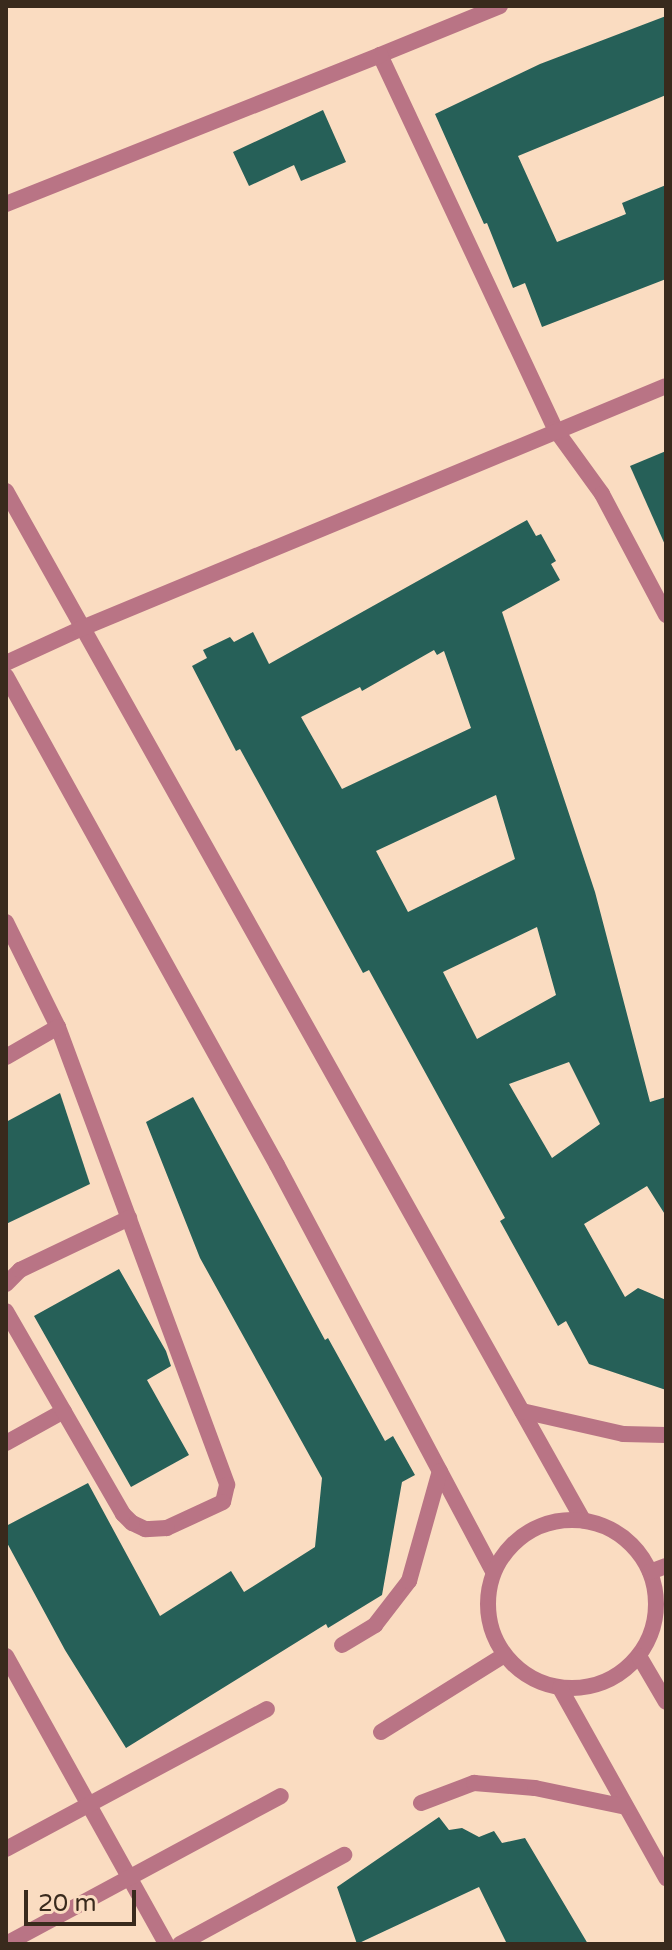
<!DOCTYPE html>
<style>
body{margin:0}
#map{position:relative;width:672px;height:1950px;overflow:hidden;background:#fadcc1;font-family:"Varela Round",sans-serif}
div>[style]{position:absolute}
.building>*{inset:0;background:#266058}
.lane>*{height:16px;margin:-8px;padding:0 8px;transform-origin:8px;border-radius:8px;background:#b97485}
.street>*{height:16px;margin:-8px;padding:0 8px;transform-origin:8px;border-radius:8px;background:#b97485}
.street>.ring{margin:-8px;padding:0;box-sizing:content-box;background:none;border:16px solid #b97485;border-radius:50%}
span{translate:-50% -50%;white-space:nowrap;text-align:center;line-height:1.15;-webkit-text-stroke:8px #fadcc1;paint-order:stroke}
.frame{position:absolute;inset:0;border:8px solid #392a1d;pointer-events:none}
.scale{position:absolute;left:24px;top:1890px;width:112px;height:36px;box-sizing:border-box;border:4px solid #392a1d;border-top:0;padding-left:10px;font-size:24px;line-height:28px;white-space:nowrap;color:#392a1d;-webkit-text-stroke:6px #fadcc1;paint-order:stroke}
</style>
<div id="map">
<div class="building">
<div style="clip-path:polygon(666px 16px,666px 95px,518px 156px,557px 242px,626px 214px,622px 203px,666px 185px,666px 279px,542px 327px,525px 283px,513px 288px,487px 223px,484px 224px,435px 114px,540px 64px)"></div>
<div style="clip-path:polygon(323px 110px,346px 162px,301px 181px,294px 165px,249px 186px,233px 152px)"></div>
<div style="clip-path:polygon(666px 451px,666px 547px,630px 466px)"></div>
<div style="clip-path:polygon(evenodd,527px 520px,536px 536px,541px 534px,556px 561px,551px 564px,560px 580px,502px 612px,595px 892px,650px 1102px,666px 1097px,666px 1216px,647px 1186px,584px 1224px,625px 1297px,638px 1288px,666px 1300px,666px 1390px,589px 1364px,566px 1321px,558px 1326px,500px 1221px,505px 1218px,369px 970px,363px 973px,240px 749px,236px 751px,192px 666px,207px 658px,203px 650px,230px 637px,234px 642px,253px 632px,269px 664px,527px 520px,434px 650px,437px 655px,444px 651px,471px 728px,342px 789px,301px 717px,360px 687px,362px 691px,434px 650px,527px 520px,496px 795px,515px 859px,408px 912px,376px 851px,496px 795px,527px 520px,537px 927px,556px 995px,477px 1039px,443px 972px,537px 927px,527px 520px,569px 1062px,600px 1124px,552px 1158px,509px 1084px,569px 1062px)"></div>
<div style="clip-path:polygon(60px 1093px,90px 1184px,6px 1224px,6px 1122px)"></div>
<div style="clip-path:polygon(193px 1097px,325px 1340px,328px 1338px,385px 1441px,393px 1436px,415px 1475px,402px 1482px,382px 1595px,328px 1628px,326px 1624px,126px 1748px,65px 1650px,6px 1541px,6px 1526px,88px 1483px,160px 1616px,231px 1571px,244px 1592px,315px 1547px,322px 1478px,200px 1258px,146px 1122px)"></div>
<div style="clip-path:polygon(119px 1269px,166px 1351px,171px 1366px,147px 1380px,189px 1455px,131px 1487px,34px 1316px)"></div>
<div style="clip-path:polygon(439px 1817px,449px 1830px,462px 1828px,479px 1837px,494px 1831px,502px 1843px,525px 1838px,588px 1944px,507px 1944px,479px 1887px,357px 1944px,337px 1887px)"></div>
</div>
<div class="lane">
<div style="left:6px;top:1443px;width:66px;rotate:-28.9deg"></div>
</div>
<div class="street">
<div style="left:500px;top:6px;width:130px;rotate:157.8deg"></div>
<div style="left:380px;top:55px;width:413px;rotate:64.9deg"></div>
<div style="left:555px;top:429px;width:80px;rotate:54.1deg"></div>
<div style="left:602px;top:494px;width:137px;rotate:62.1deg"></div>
<div style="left:6px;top:204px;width:403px;rotate:-21.7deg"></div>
<div style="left:6px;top:491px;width:1180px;rotate:60.72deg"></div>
<div style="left:6px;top:663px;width:81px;rotate:-24.7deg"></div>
<div style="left:80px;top:629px;width:634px;rotate:-22.52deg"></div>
<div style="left:6px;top:676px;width:559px;rotate:61.01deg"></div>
<div style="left:277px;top:1165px;width:460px;rotate:62deg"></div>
<div style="left:6px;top:922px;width:117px;rotate:63.7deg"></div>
<div style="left:58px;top:1027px;width:488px;rotate:69.7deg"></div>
<div style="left:227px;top:1485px;width:17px;rotate:103deg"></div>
<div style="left:223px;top:1502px;width:62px;rotate:155.1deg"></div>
<div style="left:167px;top:1528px;width:22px;rotate:177deg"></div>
<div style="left:145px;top:1529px;width:14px;rotate:-155deg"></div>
<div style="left:132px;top:1523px;width:13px;rotate:-135deg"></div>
<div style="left:123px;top:1514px;width:234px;rotate:-120deg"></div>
<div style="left:6px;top:1057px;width:60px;rotate:-30deg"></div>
<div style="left:6px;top:1284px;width:20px;rotate:-45deg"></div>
<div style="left:20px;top:1270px;width:121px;rotate:-25.5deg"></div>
<div style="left:522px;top:1411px;width:104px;rotate:12.8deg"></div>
<div style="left:623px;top:1434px;width:43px;rotate:1.3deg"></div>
<div class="ring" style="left:488px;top:1520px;width:152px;height:152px"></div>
<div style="left:650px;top:1572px;width:17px;rotate:-21deg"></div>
<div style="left:342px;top:1645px;width:39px;rotate:-31deg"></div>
<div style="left:375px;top:1625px;width:56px;rotate:-52.3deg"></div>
<div style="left:409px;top:1581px;width:114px;rotate:-74.3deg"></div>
<div style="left:6px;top:1656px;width:329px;rotate:60.9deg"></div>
<div style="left:639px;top:1656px;width:53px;rotate:59.6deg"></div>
<div style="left:560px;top:1688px;width:218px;rotate:60.8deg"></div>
<div style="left:381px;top:1732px;width:145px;rotate:-32deg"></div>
<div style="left:421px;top:1803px;width:57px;rotate:-20.7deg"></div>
<div style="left:474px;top:1783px;width:61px;rotate:4.7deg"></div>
<div style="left:535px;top:1788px;width:93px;rotate:11.8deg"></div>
<div style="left:6px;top:1849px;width:296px;rotate:-28.2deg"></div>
<div style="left:6px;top:1944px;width:312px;rotate:-28.3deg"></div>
<div style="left:180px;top:1944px;width:187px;rotate:-28.5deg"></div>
</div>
<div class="frame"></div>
<div class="scale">20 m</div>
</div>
